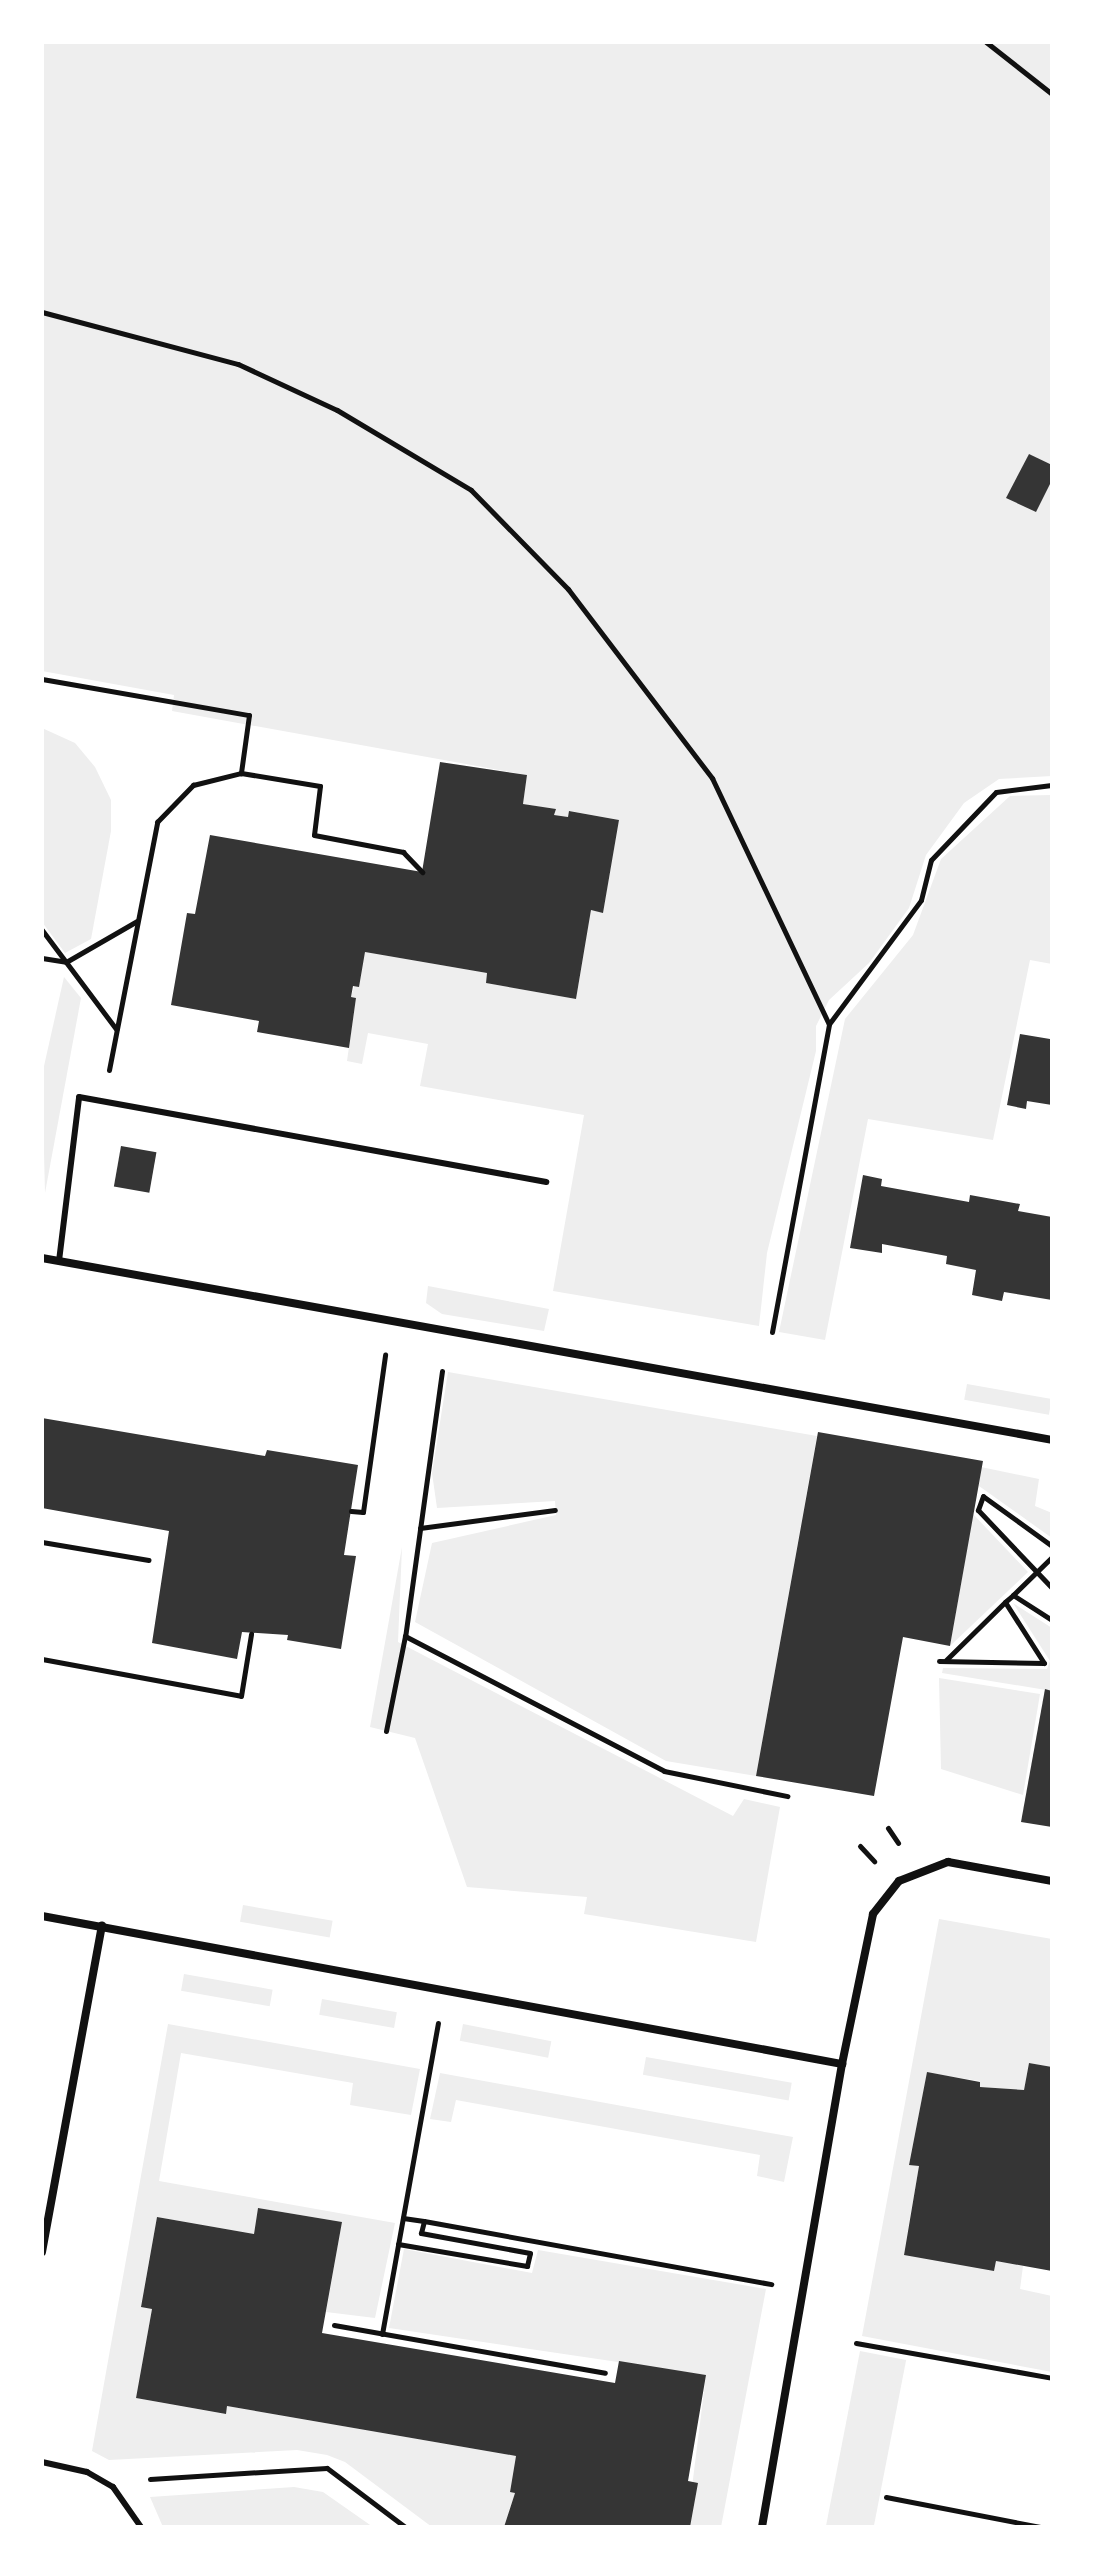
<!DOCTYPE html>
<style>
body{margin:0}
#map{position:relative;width:1094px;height:2569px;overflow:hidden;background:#fff;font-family:"Golos Text",sans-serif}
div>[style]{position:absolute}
.green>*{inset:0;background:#eee;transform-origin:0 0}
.building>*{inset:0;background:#353535;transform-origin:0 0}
.path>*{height:5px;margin:-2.5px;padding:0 2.5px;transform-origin:2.5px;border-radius:2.5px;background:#111}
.service>*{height:6px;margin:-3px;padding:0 3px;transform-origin:3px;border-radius:3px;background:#111}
.minor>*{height:8px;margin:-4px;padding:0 4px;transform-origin:4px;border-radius:4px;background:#111}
span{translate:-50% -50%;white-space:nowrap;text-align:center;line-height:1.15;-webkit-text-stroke:7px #fff;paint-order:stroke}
.frame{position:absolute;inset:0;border:44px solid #fff;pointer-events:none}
</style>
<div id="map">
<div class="green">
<div style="clip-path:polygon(42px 42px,1052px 42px,1052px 776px,999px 779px,964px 803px,926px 855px,909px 908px,869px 963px,829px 1000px,816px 1026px,816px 1051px,767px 1253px,759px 1326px,553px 1291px,584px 1115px,420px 1086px,428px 1044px,368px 1033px,362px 1064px,347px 1061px,356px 998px,351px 997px,365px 952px,487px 973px,486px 983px,576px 999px,591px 910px,603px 912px,619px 820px,570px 811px,568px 817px,554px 815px,555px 809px,523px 804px,527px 775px,172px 711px,174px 695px,42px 671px)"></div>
<div style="clip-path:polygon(42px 728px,75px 743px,95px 767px,111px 800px,111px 831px,91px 939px,65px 953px,42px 922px)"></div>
<div style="clip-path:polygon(1052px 795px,1052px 964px,1030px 960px,993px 1140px,868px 1119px,825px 1340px,779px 1332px,845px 1019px,913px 935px,941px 859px,1010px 796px)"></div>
<div style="clip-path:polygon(64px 977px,81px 998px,45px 1193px,42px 1075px)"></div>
<div style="clip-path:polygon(428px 1286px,549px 1309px,544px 1331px,442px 1314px,426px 1303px)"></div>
<div style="clip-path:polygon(448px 1372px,817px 1436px,756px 1776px,666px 1761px,415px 1622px,432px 1543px,556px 1515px,555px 1501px,437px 1508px,432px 1473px)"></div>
<div style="left:967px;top:1384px;width:86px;height:16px;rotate:10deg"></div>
<div style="clip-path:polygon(981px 1467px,1039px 1479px,1035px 1506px,1052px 1513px,1052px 1538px,979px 1486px)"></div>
<div style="clip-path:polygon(973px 1514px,1028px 1572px,950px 1646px)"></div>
<div style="clip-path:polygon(402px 1547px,398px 1642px,733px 1816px,744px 1799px,780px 1807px,756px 1942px,584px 1914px,587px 1897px,467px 1887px,415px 1738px,370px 1727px)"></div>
<div style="clip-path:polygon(1013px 1603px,1052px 1628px,1052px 1691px,942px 1673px,943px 1668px,1047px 1669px,1050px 1661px)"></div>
<div style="clip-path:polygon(939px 1678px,1040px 1694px,1023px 1795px,941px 1769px)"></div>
<div style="left:243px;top:1905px;width:91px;height:17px;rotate:10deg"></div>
<div style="clip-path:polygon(939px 1919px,1052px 1939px,1052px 2067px,1029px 2063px,1024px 2090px,980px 2087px,980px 2081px,927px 2073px,909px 2164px,919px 2166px,904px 2254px,994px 2270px,996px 2261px,1023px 2266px,1020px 2289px,1052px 2296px,1052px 2372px,862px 2336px)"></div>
<div style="left:184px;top:1974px;width:90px;height:17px;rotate:10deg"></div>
<div style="left:322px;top:1999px;width:76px;height:16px;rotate:10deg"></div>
<div style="clip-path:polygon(168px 2024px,420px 2069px,411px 2115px,350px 2105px,353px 2083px,181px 2053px,159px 2181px,395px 2223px,375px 2318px,326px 2312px,342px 2222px,258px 2208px,254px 2234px,157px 2217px,141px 2306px,152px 2309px,136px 2398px,225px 2414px,227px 2406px,516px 2456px,510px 2491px,515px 2493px,504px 2527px,432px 2527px,345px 2462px,327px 2455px,297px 2450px,109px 2460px,92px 2451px)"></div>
<div style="left:463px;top:2024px;width:90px;height:17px;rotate:11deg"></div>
<div style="left:646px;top:2057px;width:148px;height:18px;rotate:10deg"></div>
<div style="clip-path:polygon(440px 2073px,793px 2137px,784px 2182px,757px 2176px,760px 2155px,456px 2100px,451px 2122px,430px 2119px)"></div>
<div style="clip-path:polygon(404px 2249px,532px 2273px,538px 2250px,766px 2289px,721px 2527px,687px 2527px,706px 2375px,389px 2328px)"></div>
<div style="left:860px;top:2351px;width:47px;height:179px;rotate:11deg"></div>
<div style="clip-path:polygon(294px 2487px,323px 2492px,373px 2527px,163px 2527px,150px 2497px)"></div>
</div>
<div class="building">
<div style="clip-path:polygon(1029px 454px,1052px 465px,1052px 480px,1036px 512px,1006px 498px)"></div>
<div style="clip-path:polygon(440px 762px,527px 775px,523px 804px,556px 809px,554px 815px,568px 817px,569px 811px,619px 820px,603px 913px,591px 910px,576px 999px,486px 983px,487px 973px,365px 952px,359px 987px,353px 986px,351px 997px,356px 998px,349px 1048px,257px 1032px,259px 1021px,171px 1005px,187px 913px,195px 914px,210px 835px,422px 872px)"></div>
<div style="clip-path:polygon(1020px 1034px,1050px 1039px,1052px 1105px,1027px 1101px,1026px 1109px,1007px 1105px)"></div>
<div style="left:121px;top:1146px;width:36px;height:41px;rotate:10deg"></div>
<div style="clip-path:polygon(863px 1175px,882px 1179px,881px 1186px,969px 1202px,970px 1195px,1020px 1204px,1018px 1211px,1052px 1217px,1052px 1300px,1004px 1292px,1002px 1301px,972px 1295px,976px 1270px,946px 1264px,947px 1256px,882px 1244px,882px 1253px,850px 1248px)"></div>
<div style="clip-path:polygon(42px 1418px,265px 1456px,267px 1450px,358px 1465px,344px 1555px,356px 1556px,341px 1649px,287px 1640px,288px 1635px,242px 1632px,237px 1659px,152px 1643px,169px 1531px,42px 1508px)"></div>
<div style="clip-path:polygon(818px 1432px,983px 1461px,950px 1646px,903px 1637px,874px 1796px,756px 1776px)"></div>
<div style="clip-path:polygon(1045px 1689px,1052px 1691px,1052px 1827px,1021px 1822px)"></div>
<div style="clip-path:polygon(1029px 2063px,1052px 2067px,1052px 2271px,996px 2261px,994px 2271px,904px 2255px,919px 2166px,909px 2165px,927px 2072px,980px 2082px,980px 2087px,1024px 2090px)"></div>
<div style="clip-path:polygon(258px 2208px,342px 2222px,322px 2333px,615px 2383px,619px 2361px,706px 2375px,688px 2481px,698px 2483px,690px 2527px,504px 2527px,515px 2493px,510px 2492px,516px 2456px,227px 2406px,226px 2414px,136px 2398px,152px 2309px,141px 2307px,157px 2217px,254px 2234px)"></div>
</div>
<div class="path">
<div style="left:986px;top:42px;width:84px;rotate:38.2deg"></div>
<div style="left:42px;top:312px;width:203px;rotate:14.9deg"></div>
<div style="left:238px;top:364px;width:109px;rotate:24.9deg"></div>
<div style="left:337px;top:410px;width:156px;rotate:30.8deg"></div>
<div style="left:471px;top:490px;width:139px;rotate:45.6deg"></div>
<div style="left:568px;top:589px;width:238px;rotate:52.7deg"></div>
<div style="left:712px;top:778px;width:272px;rotate:64.6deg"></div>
<div style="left:42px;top:679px;width:210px;rotate:9.9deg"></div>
<div style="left:249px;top:715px;width:59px;rotate:97.9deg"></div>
<div style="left:42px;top:930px;width:124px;rotate:53.2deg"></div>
<div style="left:42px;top:958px;width:24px;rotate:9deg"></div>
<div style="left:66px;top:962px;width:82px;rotate:-30deg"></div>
<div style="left:109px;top:1070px;width:253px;rotate:-79deg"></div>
<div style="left:157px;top:822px;width:52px;rotate:-45.8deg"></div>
<div style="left:193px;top:785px;width:49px;rotate:-14deg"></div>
<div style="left:241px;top:773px;width:80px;rotate:9.3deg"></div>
<div style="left:320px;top:786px;width:49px;rotate:97deg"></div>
<div style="left:314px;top:835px;width:91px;rotate:10.8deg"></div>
<div style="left:403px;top:852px;width:28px;rotate:46deg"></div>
<div style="left:772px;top:1332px;width:313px;rotate:-79.5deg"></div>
<div style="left:829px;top:1024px;width:154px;rotate:-53.4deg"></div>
<div style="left:921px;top:900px;width:41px;rotate:-76deg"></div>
<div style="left:931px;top:860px;width:94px;rotate:-46.3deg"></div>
<div style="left:996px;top:792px;width:56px;rotate:-7.1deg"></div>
<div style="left:442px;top:1371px;width:268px;rotate:97.9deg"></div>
<div style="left:405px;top:1636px;width:292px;rotate:27.5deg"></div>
<div style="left:664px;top:1771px;width:126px;rotate:11.5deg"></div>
<div style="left:351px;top:1511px;width:12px;rotate:5deg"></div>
<div style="left:363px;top:1512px;width:159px;rotate:-82deg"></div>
<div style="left:420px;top:1528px;width:136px;rotate:-7.6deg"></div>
<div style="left:42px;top:1542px;width:108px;rotate:9.6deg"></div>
<div style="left:1052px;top:1546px;width:85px;rotate:-144.1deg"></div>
<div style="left:983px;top:1496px;width:15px;rotate:110deg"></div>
<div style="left:978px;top:1510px;width:108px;rotate:46.5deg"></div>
<div style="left:1013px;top:1595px;width:54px;rotate:-44.3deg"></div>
<div style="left:42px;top:1659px;width:202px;rotate:10.5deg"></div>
<div style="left:241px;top:1696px;width:63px;rotate:-80.8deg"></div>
<div style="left:946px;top:1660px;width:83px;rotate:-44.5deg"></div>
<div style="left:939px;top:1661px;width:105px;rotate:1.1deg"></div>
<div style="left:1044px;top:1663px;width:72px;rotate:-122.6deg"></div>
<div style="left:1005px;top:1602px;width:11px;rotate:-41deg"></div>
<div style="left:1013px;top:1595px;width:46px;rotate:32.7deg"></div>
<div style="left:386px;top:1731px;width:97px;rotate:-78.7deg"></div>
<div style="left:888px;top:1828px;width:18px;rotate:56deg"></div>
<div style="left:860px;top:1846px;width:21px;rotate:47deg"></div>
<div style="left:403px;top:2218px;width:21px;rotate:8deg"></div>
<div style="left:398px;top:2244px;width:131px;rotate:9.7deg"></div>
<div style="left:527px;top:2266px;width:13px;rotate:-77deg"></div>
<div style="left:530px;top:2253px;width:111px;rotate:-169.6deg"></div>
<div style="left:421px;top:2233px;width:12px;rotate:-76deg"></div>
<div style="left:424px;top:2221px;width:353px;rotate:10.3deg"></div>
<div style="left:334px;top:2325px;width:275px;rotate:10deg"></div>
<div style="left:382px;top:2334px;width:316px;rotate:-79.8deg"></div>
<div style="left:856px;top:2343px;width:199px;rotate:10.1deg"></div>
<div style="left:150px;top:2479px;width:177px;rotate:-3.6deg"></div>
<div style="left:327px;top:2468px;width:98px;rotate:37.1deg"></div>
<div style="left:886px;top:2497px;width:157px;rotate:11deg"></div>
</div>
<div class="service">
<div style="left:59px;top:1261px;width:165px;rotate:-83deg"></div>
<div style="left:79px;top:1097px;width:475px;rotate:10.3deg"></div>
<div style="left:42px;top:2462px;width:46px;rotate:12.5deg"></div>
<div style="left:87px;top:2472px;width:30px;rotate:30deg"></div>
<div style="left:113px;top:2487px;width:49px;rotate:55deg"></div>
</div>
<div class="minor">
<div style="left:42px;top:1258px;width:1026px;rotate:10.21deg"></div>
<div style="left:42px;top:1916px;width:814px;rotate:10.48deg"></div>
<div style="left:842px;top:2064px;width:153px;rotate:-78.3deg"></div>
<div style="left:873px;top:1914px;width:42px;rotate:-51.8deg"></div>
<div style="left:899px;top:1881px;width:53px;rotate:-21.2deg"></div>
<div style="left:948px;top:1862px;width:106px;rotate:10.4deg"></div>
<div style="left:42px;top:2252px;width:332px;rotate:-79.6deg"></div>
<div style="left:762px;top:2527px;width:470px;rotate:-80.2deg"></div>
</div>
<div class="frame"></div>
</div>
